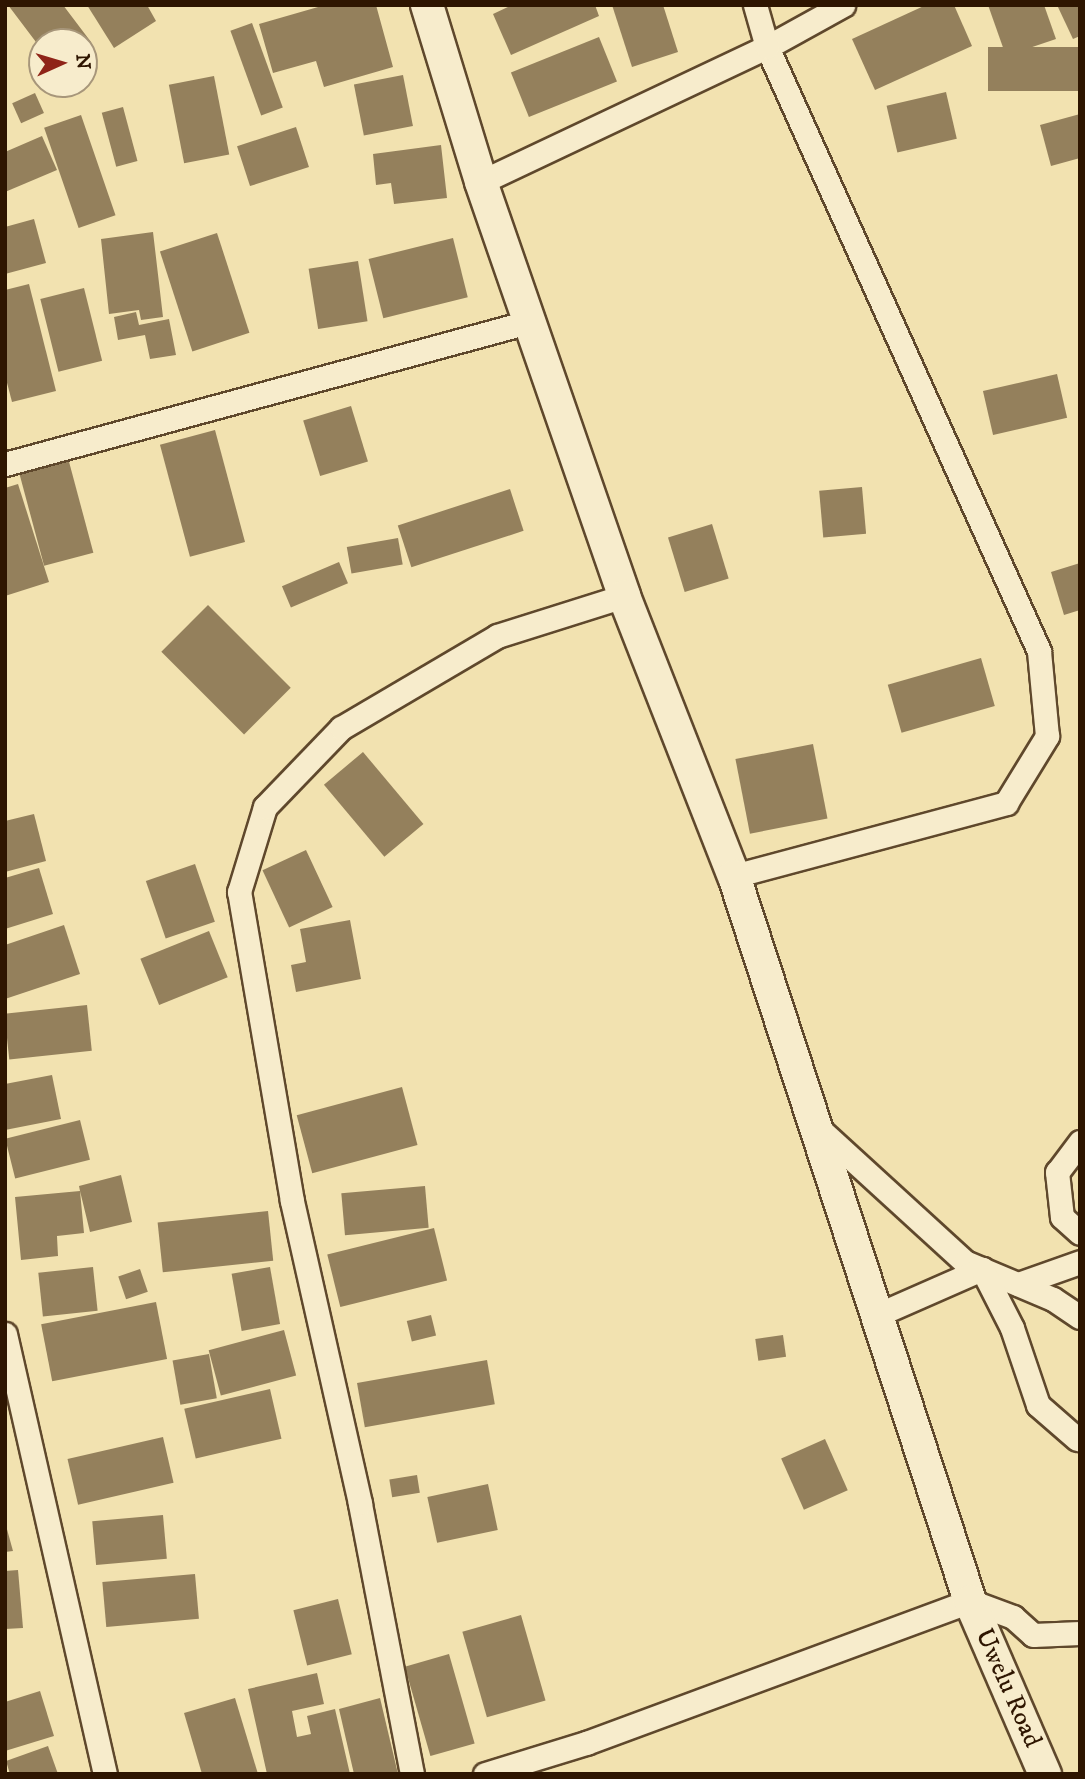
<!DOCTYPE html>
<style>
body{margin:0}
#map{position:relative;width:1085px;height:1779px;overflow:hidden;background:#f2e2b0;font-family:"IM FELL DW Pica",serif}
div>[style]{position:absolute}
.building>*{inset:0;background:#94805c;transform-origin:0 0}
.roads{filter:drop-shadow(2px 0 #5f482c) drop-shadow(-2px 0 #5f482c) drop-shadow(0 2px #5f482c) drop-shadow(0 -2px #5f482c)}
.street>*{height:23px;margin:-11.5px;padding:0 11.5px;transform-origin:11.5px;border-radius:11.5px;background:#f7eccc}
.secondary>*{height:32px;margin:-16px;padding:0 16px;transform-origin:16px;border-radius:16px;background:#f7eccc}
span{translate:-50% -50%;white-space:nowrap;text-align:center;line-height:1.15;-webkit-text-stroke:5px #f7eccc;paint-order:stroke}
.street-label{font-size:26px;color:#2e1500}
.frame{position:absolute;inset:0;border:7px solid #2e1500;pointer-events:none}
.north{position:absolute;left:28px;top:28px;width:70px;height:70px;box-sizing:border-box;background:#f7eccc;border:2px solid #a7967a;border-radius:50%;rotate:86deg;font-size:19px;font-weight:700;line-height:28px;text-align:center;color:#2e1500}
.north::after{content:'';display:block;margin:auto;width:24px;height:32px;background:#8f2418;clip-path:polygon(50% 0,100% 100%,50% 72%,0 100%)}
</style>
<div id="map">
<div class="building">
<div style="clip-path:polygon(8px 5px,63px 5px,91px 42px,84px 47px,84px 42px,42px 42px,42px 50px)"></div>
<div style="clip-path:polygon(87px 5px,147px 5px,156px 21px,114px 48px)"></div>
<div style="clip-path:polygon(325px 5px,376px 5px,393px 67px,324px 87px,316px 61px,273px 73px,259px 24px)"></div>
<div style="clip-path:polygon(512px 5px,595px 5px,599px 16px,511px 55px,493px 14px)"></div>
<div style="clip-path:polygon(612px 5px,663px 5px,678px 52px,632px 67px)"></div>
<div style="clip-path:polygon(926px 5px,954px 5px,972px 46px,875px 90px,852px 39px)"></div>
<div style="clip-path:polygon(988px 5px,1044px 5px,1056px 39px,1006px 56px)"></div>
<div style="clip-path:polygon(1057px 5px,1080px 5px,1080px 36px,1073px 39px)"></div>
<div style="left:252px;top:23px;width:90px;height:23px;rotate:70deg"></div>
<div style="left:599px;top:37px;width:48px;height:95px;rotate:68deg"></div>
<div style="left:1080px;top:47px;width:44px;height:92px;rotate:90deg"></div>
<div style="left:403px;top:75px;width:52px;height:50px;rotate:79deg"></div>
<div style="left:214px;top:76px;width:80px;height:46px;rotate:79deg"></div>
<div style="left:946px;top:92px;width:48px;height:61px;rotate:77deg"></div>
<div style="left:35px;top:93px;width:22px;height:25px;rotate:66deg"></div>
<div style="left:123px;top:107px;width:56px;height:22px;rotate:75deg"></div>
<div style="clip-path:polygon(1080px 114px,1080px 158px,1051px 166px,1040px 125px)"></div>
<div style="left:81px;top:115px;width:106px;height:39px;rotate:71deg"></div>
<div style="left:296px;top:127px;width:42px;height:62px;rotate:72deg"></div>
<div style="clip-path:polygon(42px 136px,57px 170px,5px 192px,5px 152px)"></div>
<div style="clip-path:polygon(441px 145px,447px 198px,394px 204px,391px 183px,376px 185px,373px 154px)"></div>
<div style="clip-path:polygon(34px 219px,46px 263px,5px 274px,5px 227px)"></div>
<div style="clip-path:polygon(153px 232px,163px 317px,141px 320px,139px 310px,109px 314px,101px 239px)"></div>
<div style="left:217px;top:233px;width:105px;height:60px;rotate:72deg"></div>
<div style="left:453px;top:238px;width:61px;height:87px;rotate:76deg"></div>
<div style="left:358px;top:261px;width:61px;height:50px;rotate:81deg"></div>
<div style="clip-path:polygon(29px 284px,56px 391px,12px 402px,5px 375px,5px 290px)"></div>
<div style="left:84px;top:288px;width:75px;height:45px;rotate:76deg"></div>
<div style="clip-path:polygon(136px 312px,139px 325px,169px 319px,176px 355px,150px 359px,145px 335px,118px 340px,114px 317px)"></div>
<div style="left:1057px;top:374px;width:45px;height:76px;rotate:77deg"></div>
<div style="left:351px;top:406px;width:58px;height:50px;rotate:73deg"></div>
<div style="left:215px;top:430px;width:116px;height:57px;rotate:75deg"></div>
<div style="left:68px;top:458px;width:98px;height:51px;rotate:75deg"></div>
<div style="clip-path:polygon(18px 484px,49px 582px,5px 596px,5px 488px)"></div>
<div style="left:862px;top:487px;width:47px;height:43px;rotate:85deg"></div>
<div style="left:510px;top:489px;width:44px;height:118px;rotate:72deg"></div>
<div style="left:712px;top:524px;width:57px;height:46px;rotate:73deg"></div>
<div style="left:398px;top:538px;width:27px;height:52px;rotate:80deg"></div>
<div style="left:339px;top:562px;width:23px;height:62px;rotate:67deg"></div>
<div style="clip-path:polygon(1080px 563px,1080px 610px,1064px 615px,1051px 572px)"></div>
<div style="left:208px;top:605px;width:117px;height:66px;rotate:45deg"></div>
<div style="left:981px;top:658px;width:50px;height:97px;rotate:74deg"></div>
<div style="left:813px;top:744px;width:76px;height:79px;rotate:79deg"></div>
<div style="left:363px;top:752px;width:94px;height:51px;rotate:50deg"></div>
<div style="clip-path:polygon(34px 814px,46px 861px,5px 872px,5px 821px)"></div>
<div style="left:306px;top:850px;width:63px;height:48px;rotate:65deg"></div>
<div style="left:195px;top:864px;width:61px;height:52px;rotate:71deg"></div>
<div style="clip-path:polygon(39px 868px,53px 914px,5px 929px,5px 878px)"></div>
<div style="clip-path:polygon(350px 920px,361px 979px,296px 992px,291px 965px,306px 962px,300px 929px)"></div>
<div style="clip-path:polygon(64px 925px,80px 974px,5px 999px,5px 945px)"></div>
<div style="left:209px;top:931px;width:50px;height:74px;rotate:68deg"></div>
<div style="left:87px;top:1005px;width:46px;height:83px;rotate:84deg"></div>
<div style="clip-path:polygon(52px 1075px,61px 1119px,5px 1130px,5px 1084px)"></div>
<div style="left:402px;top:1087px;width:60px;height:109px;rotate:75deg"></div>
<div style="left:80px;top:1120px;width:41px;height:77px;rotate:76deg"></div>
<div style="clip-path:polygon(121px 1175px,132px 1222px,90px 1232px,80px 1191px,84px 1233px,57px 1236px,58px 1256px,21px 1260px,15px 1197px,80px 1191px,79px 1186px)"></div>
<div style="left:425px;top:1186px;width:42px;height:84px;rotate:85deg"></div>
<div style="left:268px;top:1211px;width:50px;height:111px;rotate:84deg"></div>
<div style="left:434px;top:1228px;width:54px;height:110px;rotate:76deg"></div>
<div style="left:93px;top:1267px;width:44px;height:55px;rotate:84deg"></div>
<div style="left:270px;top:1267px;width:58px;height:39px;rotate:80deg"></div>
<div style="left:140px;top:1269px;width:24px;height:23px;rotate:71deg"></div>
<div style="left:156px;top:1302px;width:58px;height:117px;rotate:79deg"></div>
<div style="left:431px;top:1315px;width:21px;height:25px;rotate:76deg"></div>
<div style="left:284px;top:1330px;width:47px;height:78px;rotate:75deg"></div>
<div style="left:783px;top:1335px;width:22px;height:28px;rotate:82deg"></div>
<div style="left:209px;top:1354px;width:45px;height:37px;rotate:80deg"></div>
<div style="left:487px;top:1360px;width:45px;height:132px;rotate:80deg"></div>
<div style="left:270px;top:1389px;width:51px;height:88px;rotate:77deg"></div>
<div style="left:163px;top:1437px;width:47px;height:98px;rotate:77deg"></div>
<div style="left:825px;top:1439px;width:56px;height:48px;rotate:66deg"></div>
<div style="left:417px;top:1475px;width:18px;height:28px;rotate:81deg"></div>
<div style="left:488px;top:1484px;width:47px;height:62px;rotate:78deg"></div>
<div style="left:163px;top:1515px;width:44px;height:71px;rotate:85deg"></div>
<div style="clip-path:polygon(5px 1522px,13px 1551px,5px 1552px)"></div>
<div style="clip-path:polygon(18px 1570px,23px 1628px,5px 1629px,5px 1571px)"></div>
<div style="left:195px;top:1574px;width:45px;height:93px;rotate:85deg"></div>
<div style="left:338px;top:1599px;width:57px;height:46px;rotate:76deg"></div>
<div style="left:521px;top:1615px;width:89px;height:61px;rotate:74deg"></div>
<div style="left:449px;top:1654px;width:93px;height:46px;rotate:74deg"></div>
<div style="clip-path:polygon(317px 1673px,324px 1704px,292px 1711px,297px 1737px,311px 1734px,307px 1716px,335px 1709px,350px 1774px,267px 1774px,248px 1689px)"></div>
<div style="clip-path:polygon(40px 1691px,54px 1736px,5px 1751px,5px 1702px)"></div>
<div style="clip-path:polygon(235px 1698px,258px 1774px,202px 1774px,184px 1713px)"></div>
<div style="clip-path:polygon(380px 1698px,398px 1774px,354px 1774px,339px 1709px)"></div>
<div style="clip-path:polygon(48px 1746px,58px 1774px,10px 1774px,6px 1761px)"></div>
</div>
<div class="roads">
<div class="street">
<div style="left:481px;top:182px;width:316px;rotate:-25.3deg"></div>
<div style="left:767px;top:47px;width:87px;rotate:-28.9deg"></div>
<div style="left:5px;top:464px;width:546px;rotate:-15.18deg"></div>
<div style="left:734px;top:876px;width:282px;rotate:-15deg"></div>
<div style="left:1006px;top:803px;width:79px;rotate:-58.5deg"></div>
<div style="left:1047px;top:736px;width:85px;rotate:-95.4deg"></div>
<div style="left:1039px;top:651px;width:662px;rotate:-114.24deg"></div>
<div style="left:767px;top:47px;width:44px;rotate:-105.9deg"></div>
<div style="left:816px;top:1126px;width:202px;rotate:42.4deg"></div>
<div style="left:965px;top:1262px;width:95px;rotate:22.8deg"></div>
<div style="left:1053px;top:1299px;width:32px;rotate:34deg"></div>
<div style="left:1080px;top:1142px;width:38px;rotate:127deg"></div>
<div style="left:1057px;top:1172px;width:45px;rotate:83.7deg"></div>
<div style="left:1062px;top:1217px;width:24px;rotate:42deg"></div>
<div style="left:1018px;top:1284px;width:66px;rotate:-19.5deg"></div>
<div style="left:877px;top:1315px;width:115px;rotate:-23.7deg"></div>
<div style="left:982px;top:1269px;width:66px;rotate:63deg"></div>
<div style="left:1012px;top:1328px;width:81px;rotate:71.3deg"></div>
<div style="left:1038px;top:1405px;width:52px;rotate:41.1deg"></div>
<div style="left:5px;top:1334px;width:451px;rotate:77.2deg"></div>
<div style="left:412px;top:1774px;width:276px;rotate:-100.9deg"></div>
<div style="left:360px;top:1503px;width:310px;rotate:-102.7deg"></div>
<div style="left:292px;top:1201px;width:314px;rotate:-99.7deg"></div>
<div style="left:239px;top:892px;width:89px;rotate:-73deg"></div>
<div style="left:265px;top:807px;width:110px;rotate:-46.1deg"></div>
<div style="left:341px;top:728px;width:181px;rotate:-30.5deg"></div>
<div style="left:497px;top:636px;width:133px;rotate:-17.5deg"></div>
<div style="left:485px;top:1774px;width:106px;rotate:-17.1deg"></div>
<div style="left:586px;top:1743px;width:409px;rotate:-20.3deg"></div>
<div style="left:970px;top:1601px;width:46px;rotate:20.4deg"></div>
<div style="left:1013px;top:1617px;width:27px;rotate:42deg"></div>
<div style="left:1033px;top:1635px;width:47px;rotate:-2.4deg"></div>
</div>
<div class="secondary">
<div style="left:427px;top:5px;width:185px;rotate:73deg"></div>
<div style="left:481px;top:182px;width:438px;rotate:70.9deg"></div>
<div style="left:624px;top:596px;width:301px;rotate:68.6deg"></div>
<div style="left:734px;top:876px;width:762px;rotate:71.97deg"></div>
<div style="left:970px;top:1601px;width:189px;rotate:66.6deg"></div>
</div>
</div>
<div class="street-label">
<span style="left:1008px;top:1688px;rotate:66deg">Uwelu Road</span>
</div>
<div class="frame"></div>
<div class="north">N</div>
</div>
